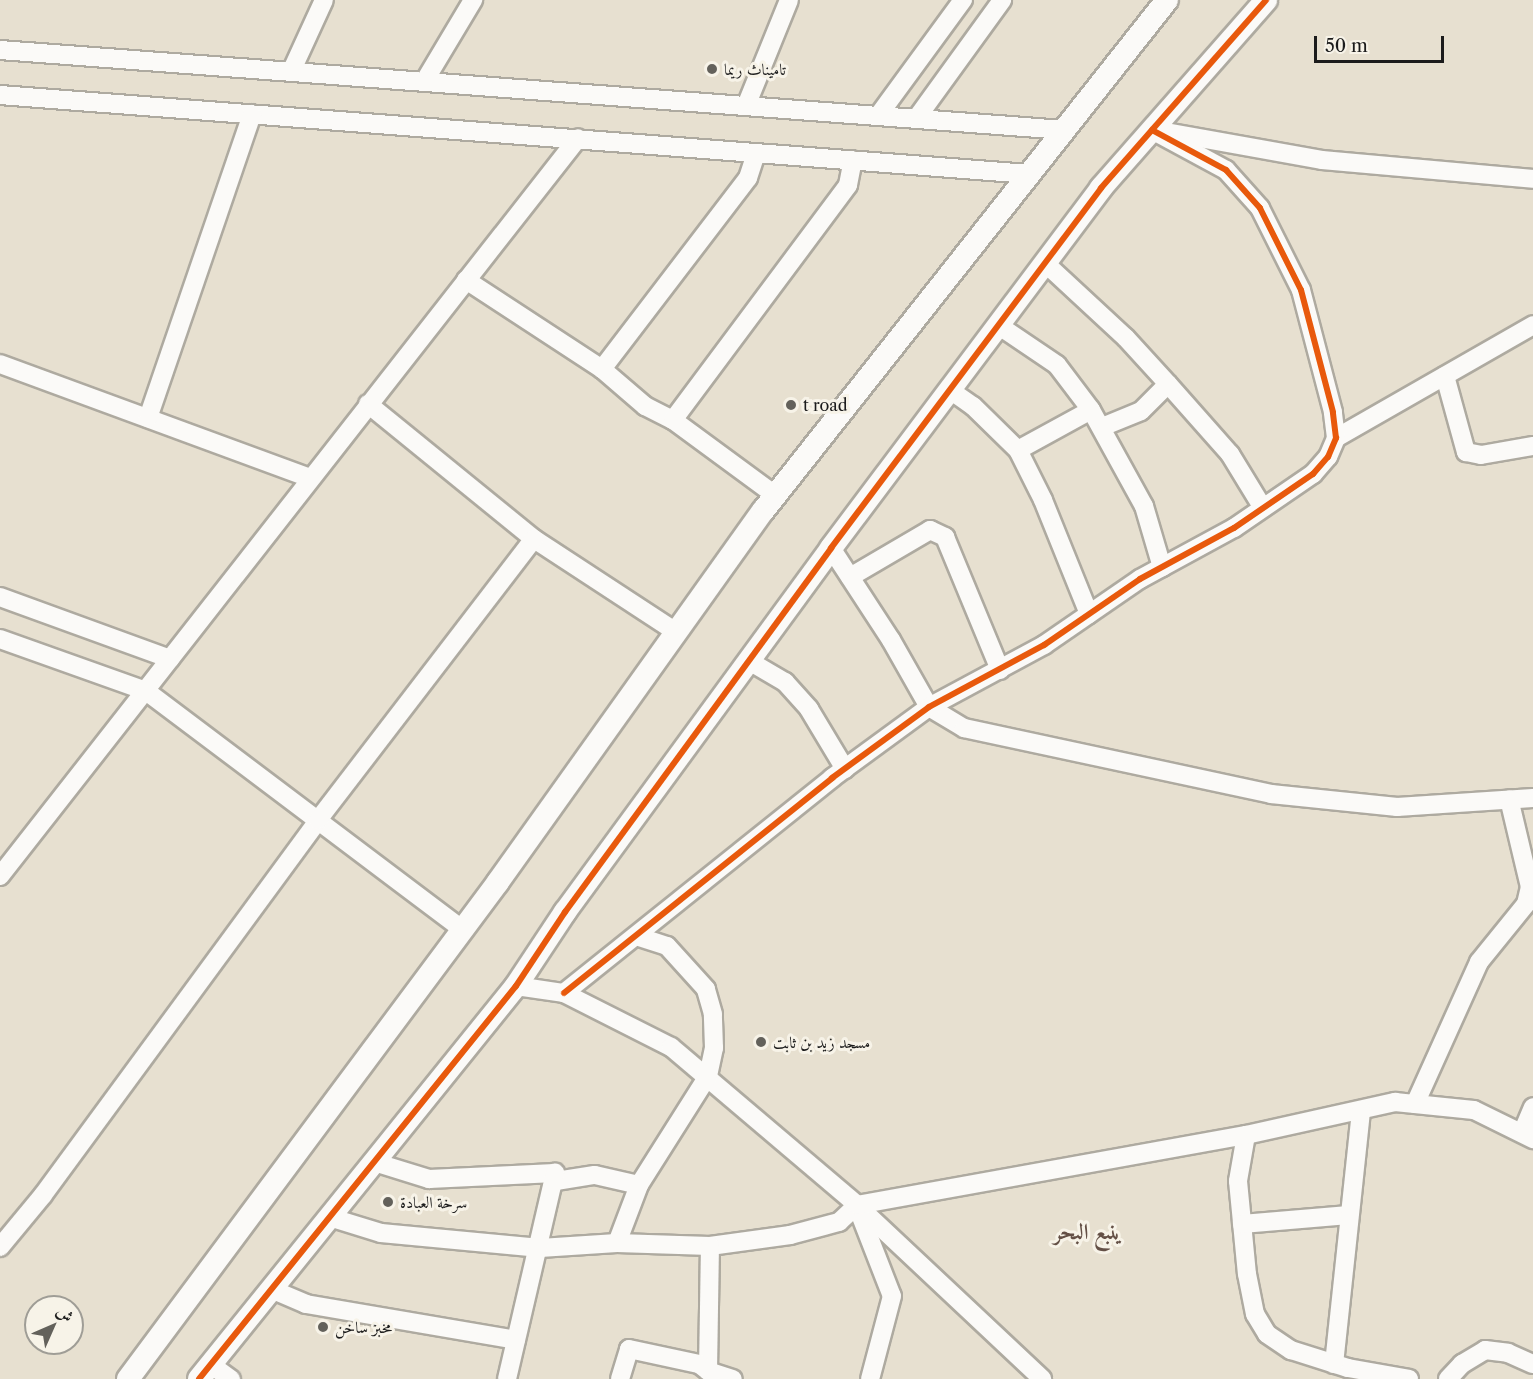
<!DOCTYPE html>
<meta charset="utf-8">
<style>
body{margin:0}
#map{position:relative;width:1533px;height:1379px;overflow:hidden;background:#e7e0d0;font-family:"Libre Caslon Text",Amiri,serif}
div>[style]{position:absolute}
.roads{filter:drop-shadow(2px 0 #aeaaa0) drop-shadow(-2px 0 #aeaaa0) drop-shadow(0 2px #aeaaa0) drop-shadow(0 -2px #aeaaa0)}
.minor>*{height:18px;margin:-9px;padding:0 9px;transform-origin:9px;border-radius:9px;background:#fbfaf8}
.tertiary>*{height:22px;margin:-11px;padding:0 11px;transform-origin:11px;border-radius:11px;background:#fbfaf8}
.cycleway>*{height:6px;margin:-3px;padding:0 3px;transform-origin:3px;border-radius:3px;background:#e8590c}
.dots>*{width:16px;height:16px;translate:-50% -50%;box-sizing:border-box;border:3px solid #f7f3e8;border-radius:50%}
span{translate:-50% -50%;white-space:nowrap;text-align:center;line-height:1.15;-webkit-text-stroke:6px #f7f3e8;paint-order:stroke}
.poi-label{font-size:16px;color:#1c1c1c}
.left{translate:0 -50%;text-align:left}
.district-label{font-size:22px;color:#645046;font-weight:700}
.north{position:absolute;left:24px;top:1295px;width:60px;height:60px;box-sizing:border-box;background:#f7f3e8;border:2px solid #9f9d96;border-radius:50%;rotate:45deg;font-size:16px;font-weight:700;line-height:24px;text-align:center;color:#1c1c1c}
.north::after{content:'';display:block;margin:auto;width:21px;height:27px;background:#63615b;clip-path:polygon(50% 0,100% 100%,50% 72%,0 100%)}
.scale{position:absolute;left:1314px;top:36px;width:130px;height:27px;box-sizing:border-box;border:3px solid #1c1c1c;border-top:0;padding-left:8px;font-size:18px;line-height:21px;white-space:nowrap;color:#1c1c1c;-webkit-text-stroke:4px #f7f3e8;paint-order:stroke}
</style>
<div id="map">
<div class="roads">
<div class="minor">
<div style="left:0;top:50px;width:1066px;rotate:4.3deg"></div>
<div style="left:291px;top:72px;width:79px;rotate:-65.4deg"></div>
<div style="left:424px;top:82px;width:96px;rotate:-59.1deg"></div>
<div style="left:0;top:95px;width:1031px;rotate:4.39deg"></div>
<div style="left:746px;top:106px;width:114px;rotate:-67.9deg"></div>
<div style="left:878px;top:116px;width:144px;rotate:-53.8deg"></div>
<div style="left:916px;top:119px;width:147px;rotate:-54.1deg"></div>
<div style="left:1166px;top:132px;width:158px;rotate:10.2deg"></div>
<div style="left:1322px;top:160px;width:212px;rotate:5.1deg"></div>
<div style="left:1045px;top:263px;width:110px;rotate:42.8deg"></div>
<div style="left:1126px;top:338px;width:62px;rotate:47.6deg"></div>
<div style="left:1168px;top:384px;width:94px;rotate:48.5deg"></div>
<div style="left:1230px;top:454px;width:63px;rotate:58.6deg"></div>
<div style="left:466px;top:280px;width:163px;rotate:33.2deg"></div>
<div style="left:602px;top:369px;width:57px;rotate:40.7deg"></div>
<div style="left:645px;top:406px;width:31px;rotate:27deg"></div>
<div style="left:673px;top:420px;width:127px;rotate:36.3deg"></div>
<div style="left:998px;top:325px;width:71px;rotate:34.1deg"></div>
<div style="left:1057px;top:365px;width:56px;rotate:52.9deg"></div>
<div style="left:1091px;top:410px;width:110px;rotate:61.1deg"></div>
<div style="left:1144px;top:506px;width:64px;rotate:73.6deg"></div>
<div style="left:0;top:364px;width:330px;rotate:20.2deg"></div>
<div style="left:602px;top:369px;width:240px;rotate:-52.6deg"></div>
<div style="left:748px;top:178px;width:26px;rotate:-72deg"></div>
<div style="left:1445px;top:376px;width:79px;rotate:74.6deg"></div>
<div style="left:1466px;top:452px;width:15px;rotate:11deg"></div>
<div style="left:1481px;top:455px;width:53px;rotate:-9.8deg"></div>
<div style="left:950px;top:390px;width:28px;rotate:35deg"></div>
<div style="left:973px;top:406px;width:63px;rotate:44.4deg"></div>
<div style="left:1018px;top:450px;width:56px;rotate:63.4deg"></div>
<div style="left:1043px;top:500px;width:123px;rotate:68deg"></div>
<div style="left:368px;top:404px;width:214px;rotate:39.1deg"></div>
<div style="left:534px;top:539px;width:170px;rotate:33.2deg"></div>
<div style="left:148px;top:418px;width:321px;rotate:-71.1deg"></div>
<div style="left:673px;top:420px;width:293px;rotate:-53.3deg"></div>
<div style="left:848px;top:185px;width:25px;rotate:-79deg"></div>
<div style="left:1102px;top:427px;width:42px;rotate:-22.3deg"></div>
<div style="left:1141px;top:411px;width:38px;rotate:-45deg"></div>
<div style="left:1336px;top:438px;width:227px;rotate:-29.8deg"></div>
<div style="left:1018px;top:450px;width:83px;rotate:-28.7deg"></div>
<div style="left:831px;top:548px;width:110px;rotate:56.9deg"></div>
<div style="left:891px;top:640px;width:77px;rotate:60.4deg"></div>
<div style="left:929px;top:707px;width:41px;rotate:31deg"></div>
<div style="left:964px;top:728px;width:314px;rotate:12.1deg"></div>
<div style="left:1271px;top:794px;width:127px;rotate:5.9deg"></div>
<div style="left:1397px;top:807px;width:136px;rotate:-3.8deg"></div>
<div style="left:850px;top:577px;width:93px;rotate:-30.4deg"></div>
<div style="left:930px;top:530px;width:17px;rotate:25deg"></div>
<div style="left:945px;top:537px;width:144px;rotate:67.5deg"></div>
<div style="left:0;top:597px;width:181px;rotate:20deg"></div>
<div style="left:0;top:639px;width:155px;rotate:19.6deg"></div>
<div style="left:146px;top:691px;width:397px;rotate:37deg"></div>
<div style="left:749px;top:661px;width:42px;rotate:30.3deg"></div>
<div style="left:785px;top:682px;width:36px;rotate:48deg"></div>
<div style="left:809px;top:709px;width:70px;rotate:59deg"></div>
<div style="left:0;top:876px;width:937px;rotate:-51.93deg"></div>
<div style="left:516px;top:986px;width:49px;rotate:8.3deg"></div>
<div style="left:564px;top:993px;width:120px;rotate:26.8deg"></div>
<div style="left:671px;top:1047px;width:244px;rotate:40.3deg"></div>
<div style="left:857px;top:1205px;width:254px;rotate:43.2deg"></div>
<div style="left:564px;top:993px;width:344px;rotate:-38.7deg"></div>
<div style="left:832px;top:778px;width:120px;rotate:-36.2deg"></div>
<div style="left:929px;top:707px;width:131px;rotate:-28.3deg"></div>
<div style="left:1044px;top:645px;width:116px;rotate:-34.5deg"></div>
<div style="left:1140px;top:579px;width:107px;rotate:-28.5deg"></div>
<div style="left:1234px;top:528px;width:96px;rotate:-34.4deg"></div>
<div style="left:1313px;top:474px;width:23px;rotate:-49deg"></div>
<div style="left:1328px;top:457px;width:21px;rotate:-67deg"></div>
<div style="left:1336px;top:438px;width:26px;rotate:-97deg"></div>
<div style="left:1333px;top:412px;width:126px;rotate:-104.7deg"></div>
<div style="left:1301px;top:290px;width:92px;rotate:-116.6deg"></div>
<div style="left:1260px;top:208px;width:51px;rotate:-131.8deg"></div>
<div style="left:1226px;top:170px;width:84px;rotate:-151.6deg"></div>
<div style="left:1415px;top:1104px;width:156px;rotate:-65.7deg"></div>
<div style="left:1479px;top:962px;width:75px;rotate:-51deg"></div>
<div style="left:1526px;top:904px;width:17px;rotate:-77deg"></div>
<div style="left:1530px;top:887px;width:90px;rotate:-103.4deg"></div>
<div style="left:1522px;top:1133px;width:28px;rotate:-67deg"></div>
<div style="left:1246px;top:1135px;width:47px;rotate:99.9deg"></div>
<div style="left:1238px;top:1181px;width:93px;rotate:84.5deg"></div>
<div style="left:1247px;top:1274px;width:41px;rotate:78.7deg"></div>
<div style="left:1255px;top:1314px;width:23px;rotate:59deg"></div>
<div style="left:1267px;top:1334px;width:29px;rotate:34deg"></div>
<div style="left:1291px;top:1350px;width:60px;rotate:17.5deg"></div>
<div style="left:1348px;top:1368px;width:62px;rotate:10.2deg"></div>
<div style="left:374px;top:1162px;width:58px;rotate:17.2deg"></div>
<div style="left:429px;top:1179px;width:126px;rotate:-2.7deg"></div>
<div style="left:555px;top:1173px;width:8px;rotate:83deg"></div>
<div style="left:556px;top:1181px;width:39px;rotate:-9deg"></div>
<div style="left:595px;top:1175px;width:45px;rotate:12.8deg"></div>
<div style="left:858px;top:1209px;width:93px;rotate:68.7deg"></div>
<div style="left:892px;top:1296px;width:86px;rotate:104.8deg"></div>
<div style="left:329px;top:1217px;width:54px;rotate:17.1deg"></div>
<div style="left:381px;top:1233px;width:160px;rotate:5.4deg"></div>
<div style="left:540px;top:1248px;width:77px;rotate:-3.7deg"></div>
<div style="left:617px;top:1243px;width:93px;rotate:1.8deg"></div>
<div style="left:710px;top:1246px;width:81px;rotate:-7.8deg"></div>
<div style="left:790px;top:1235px;width:51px;rotate:-14.9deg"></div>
<div style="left:839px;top:1222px;width:25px;rotate:-43deg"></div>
<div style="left:857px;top:1205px;width:395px;rotate:-10.2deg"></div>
<div style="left:1246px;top:1135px;width:153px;rotate:-12.5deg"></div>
<div style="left:1395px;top:1102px;width:79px;rotate:5.8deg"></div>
<div style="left:1474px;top:1110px;width:66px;rotate:26.2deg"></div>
<div style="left:1242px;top:1224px;width:107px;rotate:-4.8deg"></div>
<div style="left:617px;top:1243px;width:62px;rotate:-69.2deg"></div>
<div style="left:639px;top:1185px;width:129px;rotate:-57.7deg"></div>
<div style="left:708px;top:1076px;width:29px;rotate:-78deg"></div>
<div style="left:714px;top:1048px;width:34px;rotate:-92deg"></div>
<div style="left:713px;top:1014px;width:26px;rotate:-106deg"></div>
<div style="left:706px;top:989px;width:58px;rotate:-132.2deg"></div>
<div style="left:667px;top:946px;width:32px;rotate:-162deg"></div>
<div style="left:0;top:1247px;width:67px;rotate:-50.4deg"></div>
<div style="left:43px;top:1195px;width:465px;rotate:-53.7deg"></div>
<div style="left:318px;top:820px;width:354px;rotate:-52.5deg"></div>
<div style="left:271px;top:1289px;width:38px;rotate:23deg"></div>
<div style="left:306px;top:1304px;width:213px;rotate:9.7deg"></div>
<div style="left:210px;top:1364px;width:26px;rotate:36deg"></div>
<div style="left:1334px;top:1364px;width:255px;rotate:-83.9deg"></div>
<div style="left:708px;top:1371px;width:125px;rotate:-89.1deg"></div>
<div style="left:507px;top:1379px;width:212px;rotate:-76.9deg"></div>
<div style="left:620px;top:1379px;width:31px;rotate:-73deg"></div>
<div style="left:629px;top:1349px;width:72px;rotate:12.1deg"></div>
<div style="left:699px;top:1364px;width:11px;rotate:38deg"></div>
<div style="left:708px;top:1371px;width:26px;rotate:18deg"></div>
<div style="left:1448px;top:1379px;width:21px;rotate:-47deg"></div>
<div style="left:1462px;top:1364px;width:27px;rotate:-31deg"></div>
<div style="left:1485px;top:1350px;width:23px;rotate:7deg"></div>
<div style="left:1508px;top:1353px;width:27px;rotate:24deg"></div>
</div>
<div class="tertiary">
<div style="left:128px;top:1379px;width:620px;rotate:-53.33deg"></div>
<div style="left:498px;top:882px;width:456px;rotate:-54.5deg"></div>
<div style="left:763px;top:511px;width:651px;rotate:-51.67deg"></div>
<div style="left:199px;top:1379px;width:505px;rotate:-51.11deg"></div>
<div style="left:516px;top:986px;width:89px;rotate:-56.5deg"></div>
<div style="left:565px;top:912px;width:451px;rotate:-53.8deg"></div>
<div style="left:831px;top:548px;width:450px;rotate:-53.1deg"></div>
<div style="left:1101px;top:188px;width:250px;rotate:-48.7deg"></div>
</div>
</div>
<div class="cycleway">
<div style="left:564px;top:993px;width:344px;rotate:-38.7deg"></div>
<div style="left:832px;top:778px;width:120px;rotate:-36.2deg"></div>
<div style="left:929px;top:707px;width:131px;rotate:-28.3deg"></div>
<div style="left:1044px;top:645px;width:116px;rotate:-34.5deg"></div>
<div style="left:1140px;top:579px;width:107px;rotate:-28.5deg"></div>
<div style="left:1234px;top:528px;width:96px;rotate:-34.4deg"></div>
<div style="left:1313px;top:474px;width:23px;rotate:-49deg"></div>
<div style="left:1328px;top:457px;width:21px;rotate:-67deg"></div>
<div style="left:1336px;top:438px;width:26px;rotate:-97deg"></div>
<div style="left:1333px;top:412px;width:126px;rotate:-104.7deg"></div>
<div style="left:1301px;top:290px;width:92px;rotate:-116.6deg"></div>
<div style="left:1260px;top:208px;width:51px;rotate:-131.8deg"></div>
<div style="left:1226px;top:170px;width:84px;rotate:-151.6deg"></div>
<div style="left:199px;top:1379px;width:505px;rotate:-51.11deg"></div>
<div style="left:516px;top:986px;width:89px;rotate:-56.5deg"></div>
<div style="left:565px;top:912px;width:451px;rotate:-53.8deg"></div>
<div style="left:831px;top:548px;width:450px;rotate:-53.1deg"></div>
<div style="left:1101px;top:188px;width:250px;rotate:-48.7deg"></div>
</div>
<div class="dots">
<div style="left:712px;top:69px;background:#63615b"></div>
<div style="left:791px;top:405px;background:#63615b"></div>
<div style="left:761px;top:1042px;background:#63615b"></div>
<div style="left:388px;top:1202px;background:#63615b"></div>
<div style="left:323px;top:1327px;background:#63615b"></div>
</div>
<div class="poi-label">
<span class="left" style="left:724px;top:69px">تاميناث ريما</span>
<span class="left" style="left:803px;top:405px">t road</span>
<span class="left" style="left:773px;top:1042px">مسجد زيد بن ثابت</span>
<span class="left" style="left:400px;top:1202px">سرخة العبادة</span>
<span class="left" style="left:335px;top:1327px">مخبز ساخن</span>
</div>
<div class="district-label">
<span style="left:1088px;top:1232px">ينبع البحر</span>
</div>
<div class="north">ش</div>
<div class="scale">50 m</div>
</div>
